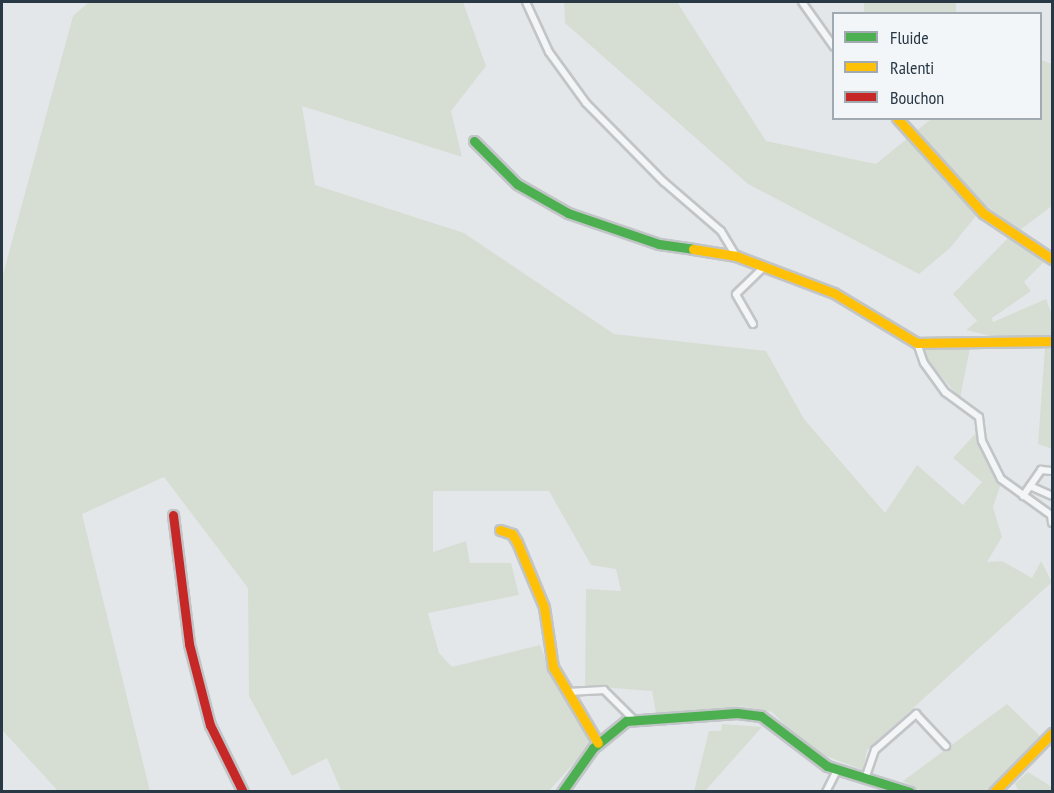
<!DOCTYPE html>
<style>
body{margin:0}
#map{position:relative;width:1054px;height:793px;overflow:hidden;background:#e4e7e9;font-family:"PT Sans Narrow",sans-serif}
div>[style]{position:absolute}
.green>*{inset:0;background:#d6ded4;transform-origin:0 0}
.roads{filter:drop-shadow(2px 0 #c2c5c7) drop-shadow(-2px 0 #c2c5c7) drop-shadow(0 2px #c2c5c7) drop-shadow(0 -2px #c2c5c7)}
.street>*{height:6px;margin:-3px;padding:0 3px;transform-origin:3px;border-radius:3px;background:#f3f5f6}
.fast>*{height:9px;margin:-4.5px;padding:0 4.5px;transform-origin:4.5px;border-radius:4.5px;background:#4caf50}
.slow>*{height:9px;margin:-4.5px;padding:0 4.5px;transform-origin:4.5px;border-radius:4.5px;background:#ffc107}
.jam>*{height:9px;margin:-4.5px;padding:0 4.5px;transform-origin:4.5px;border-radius:4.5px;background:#c62828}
span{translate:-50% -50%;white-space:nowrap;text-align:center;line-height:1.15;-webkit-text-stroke:4.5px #f2f6f8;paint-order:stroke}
.frame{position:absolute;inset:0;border:3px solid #283845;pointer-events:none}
.legend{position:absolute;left:832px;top:12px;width:210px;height:108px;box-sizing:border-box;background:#f2f6f8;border:2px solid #a1aab0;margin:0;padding:8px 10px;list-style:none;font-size:18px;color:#283845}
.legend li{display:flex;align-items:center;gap:12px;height:30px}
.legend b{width:30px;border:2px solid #a1aab0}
</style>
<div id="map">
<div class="green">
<div style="clip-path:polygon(89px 2px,463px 2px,486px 66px,451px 111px,462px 157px,302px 106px,315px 185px,464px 233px,614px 334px,766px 351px,804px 419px,885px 513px,917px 465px,963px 505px,982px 482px,953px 458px,976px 433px,1001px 484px,993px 507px,1002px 537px,987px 562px,1002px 561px,1032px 578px,1041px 561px,1052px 582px,867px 750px,863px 770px,810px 750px,772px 712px,741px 706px,717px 712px,656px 713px,652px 691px,585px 686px,586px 589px,621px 591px,616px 569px,591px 565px,549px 491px,433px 491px,433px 552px,466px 541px,470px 563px,511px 563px,519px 595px,428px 613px,439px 653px,452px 667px,540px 645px,558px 689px,591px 744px,549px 791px,341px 791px,327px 758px,292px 776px,249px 696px,248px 588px,164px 477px,82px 514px,150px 791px,58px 791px,2px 730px,2px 278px,73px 16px)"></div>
<div style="clip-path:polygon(564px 2px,677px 2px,766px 141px,876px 164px,931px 119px,1040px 118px,1041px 60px,1052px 64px,1052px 206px,1020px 230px,985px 205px,950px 248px,919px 274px,748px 184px,565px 23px)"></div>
<div style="left:864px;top:2px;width:92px;height:12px"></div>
<div style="clip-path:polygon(1010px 236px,1047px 259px,1024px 282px,1031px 291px,992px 318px,993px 322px,1046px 299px,1052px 315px,1052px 337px,1003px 339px,966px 330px,977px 321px,953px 294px)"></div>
<div style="clip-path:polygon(1052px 345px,1052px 449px,1038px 444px,1045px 347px)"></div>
<div style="clip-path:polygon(928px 347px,970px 348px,960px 398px,926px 359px,924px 349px)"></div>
<div style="clip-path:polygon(1007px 704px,1040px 736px,1007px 775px,986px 791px,921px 791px,903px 781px)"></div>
<div style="clip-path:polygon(722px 724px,762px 727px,705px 791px,694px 791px,709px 731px,721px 731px)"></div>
<div style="clip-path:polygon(1028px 772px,1052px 787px,1052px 791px,1018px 791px,1015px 783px)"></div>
</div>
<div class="roads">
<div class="street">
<div style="left:526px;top:2px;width:55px;rotate:65.3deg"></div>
<div style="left:549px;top:52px;width:63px;rotate:54deg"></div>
<div style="left:586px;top:103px;width:111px;rotate:45.4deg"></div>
<div style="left:664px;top:182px;width:75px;rotate:40.7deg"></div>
<div style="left:721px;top:231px;width:29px;rotate:59deg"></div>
<div style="left:802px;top:2px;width:55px;rotate:54.6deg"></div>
<div style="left:753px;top:324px;width:34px;rotate:-120deg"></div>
<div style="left:736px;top:294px;width:39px;rotate:-44deg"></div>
<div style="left:917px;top:343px;width:21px;rotate:71deg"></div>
<div style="left:924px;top:363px;width:36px;rotate:54deg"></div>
<div style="left:945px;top:392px;width:42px;rotate:36.3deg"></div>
<div style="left:979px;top:417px;width:24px;rotate:83deg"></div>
<div style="left:982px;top:441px;width:42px;rotate:63.4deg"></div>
<div style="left:1001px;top:479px;width:62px;rotate:35.8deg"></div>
<div style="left:1051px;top:515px;width:8px;rotate:83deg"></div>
<div style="left:1030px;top:486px;width:24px;rotate:24deg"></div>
<div style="left:1023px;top:496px;width:32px;rotate:-55deg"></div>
<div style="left:1041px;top:470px;width:11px;rotate:5deg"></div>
<div style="left:568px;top:692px;width:36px;rotate:-3deg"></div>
<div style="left:604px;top:690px;width:41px;rotate:45deg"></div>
<div style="left:866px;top:776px;width:28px;rotate:-71deg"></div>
<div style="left:875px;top:750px;width:55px;rotate:-41.3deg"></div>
<div style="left:916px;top:714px;width:44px;rotate:46.8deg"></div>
<div style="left:826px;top:792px;width:25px;rotate:-63deg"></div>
</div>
<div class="fast">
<div style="left:474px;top:141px;width:61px;rotate:45deg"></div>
<div style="left:517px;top:184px;width:59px;rotate:29.6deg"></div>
<div style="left:568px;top:213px;width:96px;rotate:18.8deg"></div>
<div style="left:659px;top:244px;width:34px;rotate:8deg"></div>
<div style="left:562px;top:792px;width:54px;rotate:-54.8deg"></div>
<div style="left:593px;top:748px;width:43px;rotate:-39.3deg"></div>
<div style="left:626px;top:721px;width:111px;rotate:-4.1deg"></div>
<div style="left:737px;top:713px;width:24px;rotate:7deg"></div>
<div style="left:761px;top:716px;width:83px;rotate:37.1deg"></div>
<div style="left:827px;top:766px;width:87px;rotate:17.4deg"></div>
</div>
<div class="slow">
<div style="left:897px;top:118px;width:128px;rotate:47.8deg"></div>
<div style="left:983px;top:213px;width:83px;rotate:33.7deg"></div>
<div style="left:693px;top:249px;width:44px;rotate:9.2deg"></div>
<div style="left:736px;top:256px;width:105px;rotate:20.7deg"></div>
<div style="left:834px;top:293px;width:97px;rotate:31.1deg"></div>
<div style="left:917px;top:343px;width:135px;rotate:-0.8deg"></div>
<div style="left:500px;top:530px;width:13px;rotate:18deg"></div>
<div style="left:512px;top:534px;width:9px;rotate:58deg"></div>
<div style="left:517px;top:542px;width:70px;rotate:67.4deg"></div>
<div style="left:544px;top:607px;width:61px;rotate:81.5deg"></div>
<div style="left:553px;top:667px;width:88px;rotate:59.4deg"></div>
<div style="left:994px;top:792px;width:83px;rotate:-45.5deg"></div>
</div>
<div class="jam">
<div style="left:173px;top:515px;width:130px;rotate:82.9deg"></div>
<div style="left:189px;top:644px;width:84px;rotate:75.5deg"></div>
<div style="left:210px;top:725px;width:75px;rotate:63.8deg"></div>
</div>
</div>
<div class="frame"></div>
<ul class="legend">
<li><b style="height:8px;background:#4caf50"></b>Fluide</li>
<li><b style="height:8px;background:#ffc107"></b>Ralenti</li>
<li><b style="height:8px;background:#c62828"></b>Bouchon</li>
</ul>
</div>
